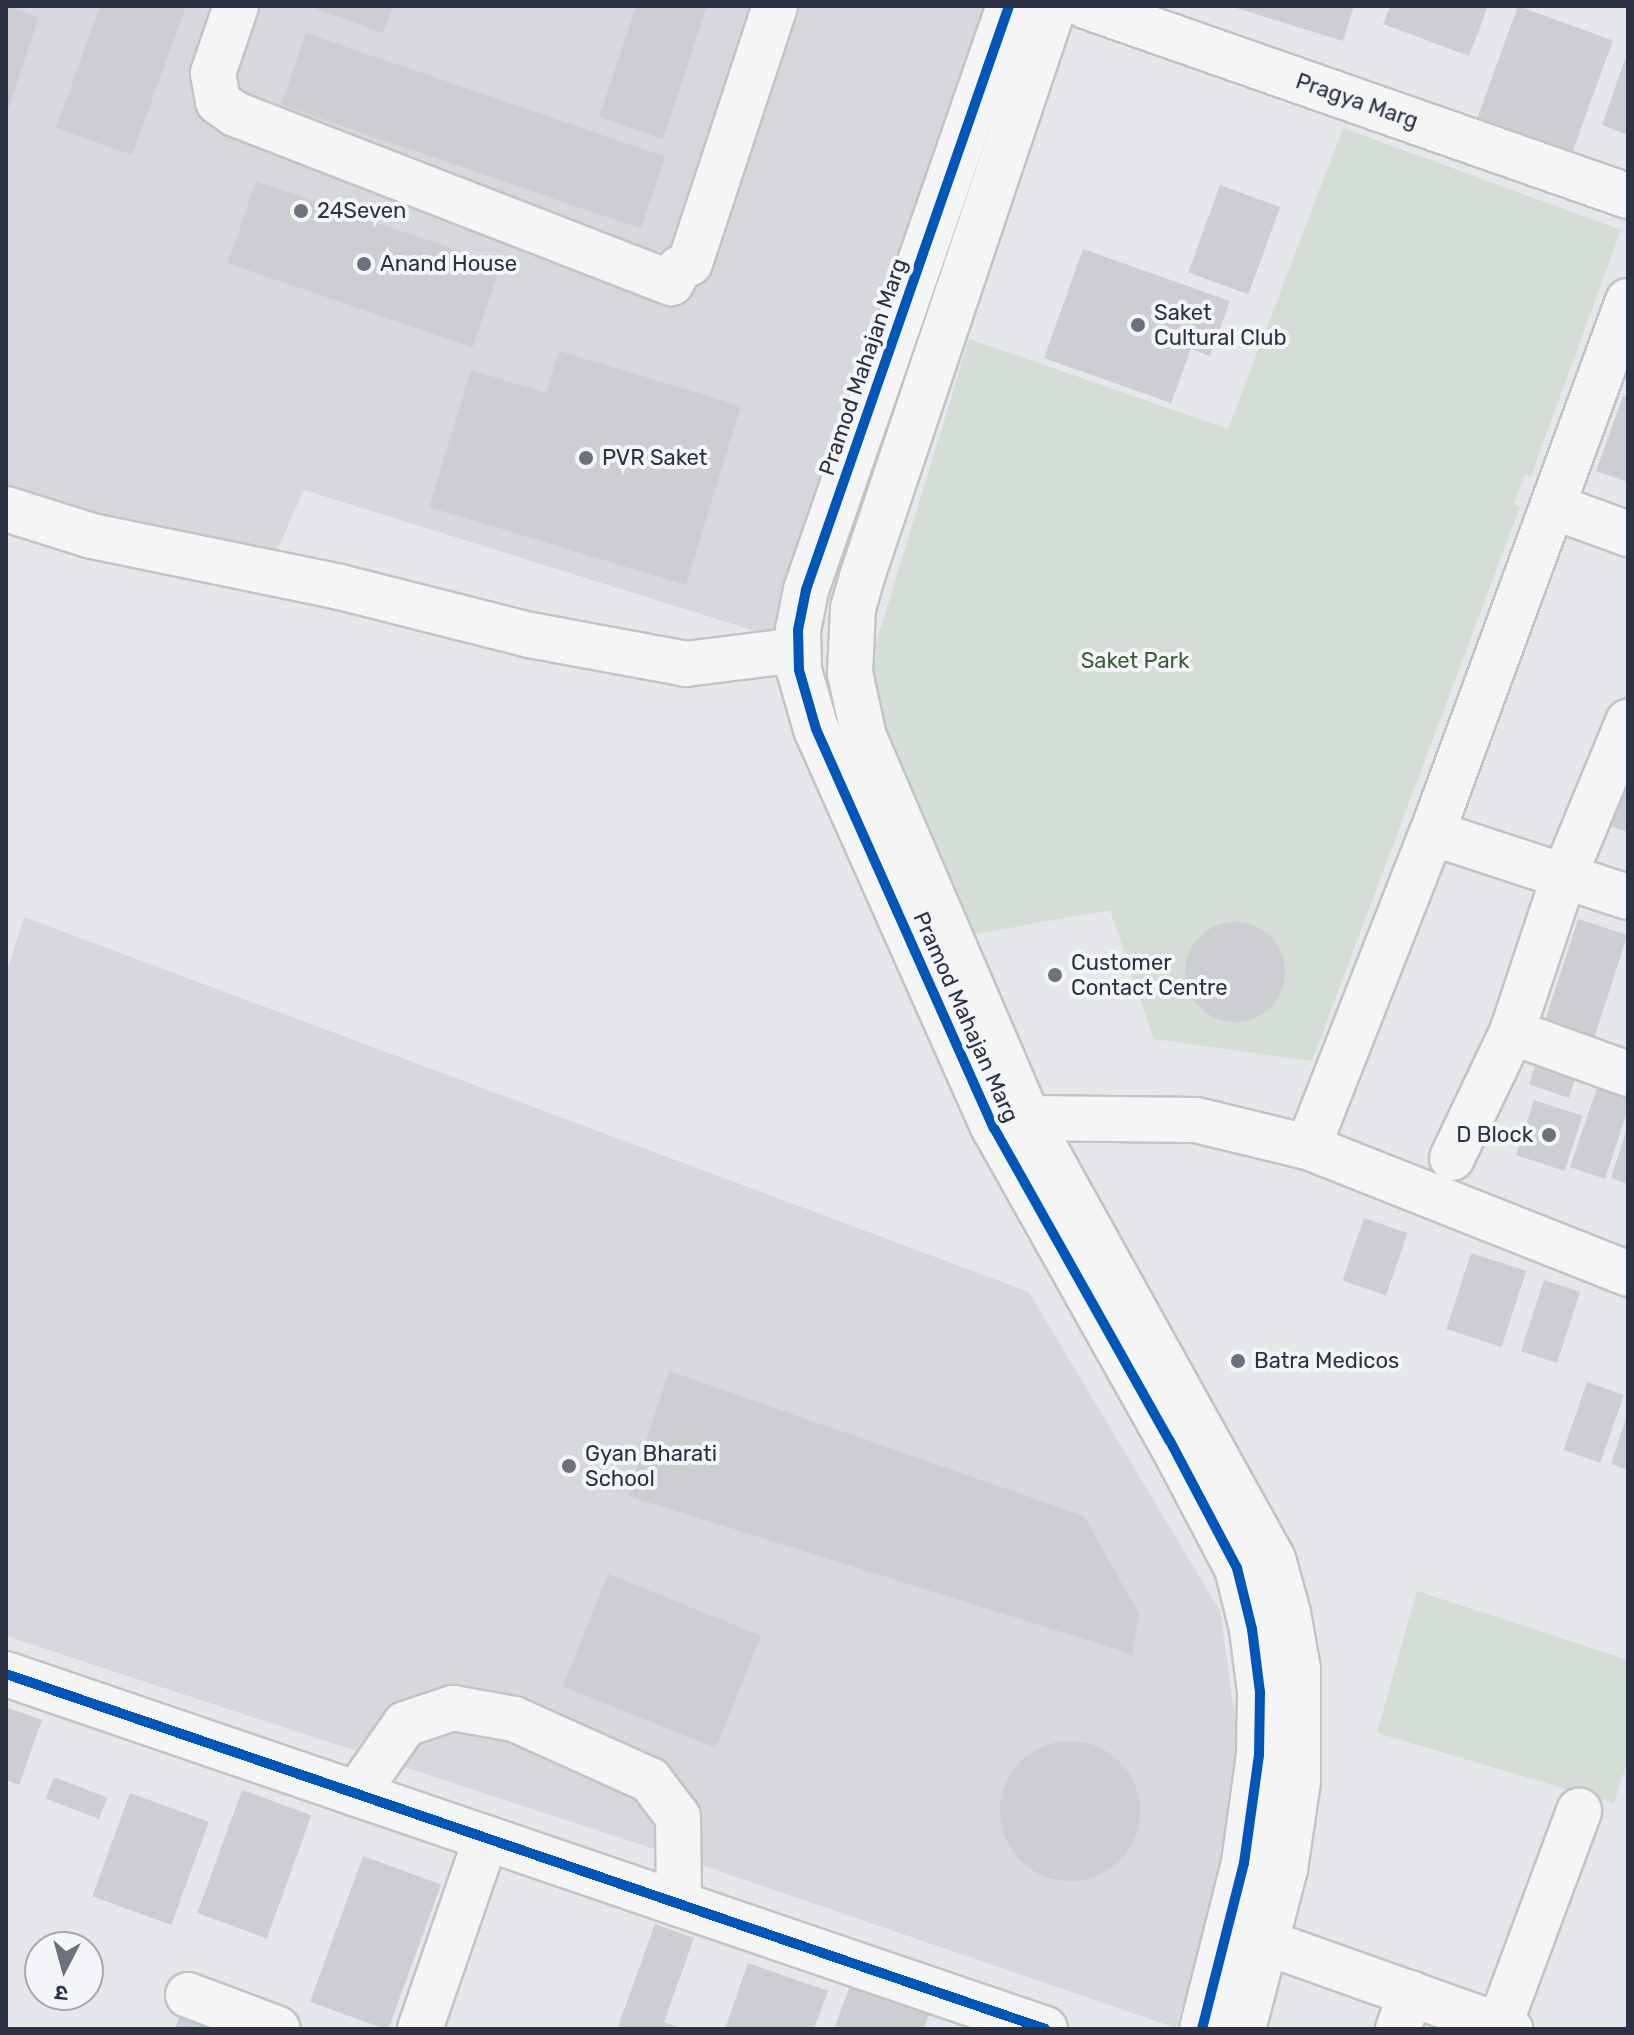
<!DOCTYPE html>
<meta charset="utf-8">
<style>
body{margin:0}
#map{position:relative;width:1634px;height:2035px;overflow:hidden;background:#e5e7ea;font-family:Rubik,"Noto Sans Devanagari",sans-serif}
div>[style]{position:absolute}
.built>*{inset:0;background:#d6d8de}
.green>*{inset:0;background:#d4ddd6}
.building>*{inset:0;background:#ccced2;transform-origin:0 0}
.round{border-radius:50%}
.roads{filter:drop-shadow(2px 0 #c2c4c7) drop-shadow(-2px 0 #c2c4c7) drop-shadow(0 2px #c2c4c7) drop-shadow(0 -2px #c2c4c7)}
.minor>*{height:44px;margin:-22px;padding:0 22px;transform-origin:22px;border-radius:22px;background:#f5f5f6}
.cycleway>*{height:10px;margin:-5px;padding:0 5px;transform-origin:5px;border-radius:5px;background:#0057b8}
.dots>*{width:22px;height:22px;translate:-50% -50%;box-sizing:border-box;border:4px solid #f4f5f8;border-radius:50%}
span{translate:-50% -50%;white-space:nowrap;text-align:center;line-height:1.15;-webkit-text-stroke:8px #f4f5f8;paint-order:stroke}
.street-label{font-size:22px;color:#2c3143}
.poi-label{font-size:22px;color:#2c3143}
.left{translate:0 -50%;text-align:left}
.right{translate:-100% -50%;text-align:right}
.park-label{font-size:22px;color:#3c5e3a}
.frame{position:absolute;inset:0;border:8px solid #2c3143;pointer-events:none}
.north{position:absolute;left:24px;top:1931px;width:80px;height:80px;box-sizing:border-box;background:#f4f5f8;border:2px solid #a4a7b0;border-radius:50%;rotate:186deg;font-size:22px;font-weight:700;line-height:32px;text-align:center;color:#2c3143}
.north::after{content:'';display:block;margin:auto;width:28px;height:36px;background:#6d717d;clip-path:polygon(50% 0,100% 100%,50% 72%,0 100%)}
</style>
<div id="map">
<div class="built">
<div style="clip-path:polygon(6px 6px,977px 6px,986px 9px,781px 639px,304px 490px,271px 563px,6px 486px)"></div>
<div style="clip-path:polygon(24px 917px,1029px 1292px,1220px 1611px,1240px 1754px,1223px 1868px,1176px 2028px,678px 1857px,6px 1636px,6px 974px)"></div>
</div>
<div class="green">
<div style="clip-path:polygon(1343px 128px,1621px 230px,1531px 476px,1525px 474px,1514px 504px,1520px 507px,1312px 1061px,1154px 1039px,1110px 910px,959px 937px,908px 809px,869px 667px,969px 339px,1228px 429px)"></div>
<div style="clip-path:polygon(1417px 1591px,1628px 1660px,1628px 1759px,1614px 1803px,1377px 1733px)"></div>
</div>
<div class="building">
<div style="clip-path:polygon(6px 6px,39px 17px,7px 113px,6px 113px)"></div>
<div style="clip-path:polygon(100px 6px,186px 6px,132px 155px,56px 128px)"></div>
<div style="clip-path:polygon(309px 6px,393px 6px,383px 33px)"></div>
<div style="clip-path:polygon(636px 6px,707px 6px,663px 139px,599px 117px)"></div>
<div style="clip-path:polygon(1230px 6px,1354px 6px,1343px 41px)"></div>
<div style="clip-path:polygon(1390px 6px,1488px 6px,1469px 56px,1383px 24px)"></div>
<div style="left:1518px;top:6px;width:101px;height:122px;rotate:20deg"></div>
<div style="left:306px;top:33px;width:380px;height:76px;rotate:19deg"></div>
<div style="clip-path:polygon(1628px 51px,1628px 135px,1602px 125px)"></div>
<div style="left:256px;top:181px;width:259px;height:87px;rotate:19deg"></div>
<div style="left:1220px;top:185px;width:64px;height:93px;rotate:20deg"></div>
<div style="clip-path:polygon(1083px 249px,1230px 301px,1210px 356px,1191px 349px,1171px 403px,1044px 358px)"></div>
<div style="clip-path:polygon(559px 351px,741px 406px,686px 585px,429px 507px,471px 370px,546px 393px)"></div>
<div style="clip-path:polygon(1623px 396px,1628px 397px,1628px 482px,1596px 471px)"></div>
<div style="clip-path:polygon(1627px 772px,1628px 772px,1628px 832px,1609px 826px)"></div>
<div style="left:1578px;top:919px;width:52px;height:106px;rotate:18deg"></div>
<div class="round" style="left:1185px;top:922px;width:100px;height:100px"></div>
<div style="left:1539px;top:1055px;width:42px;height:31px;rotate:19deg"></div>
<div style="clip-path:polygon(1597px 1088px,1628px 1098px,1628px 1109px,1605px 1179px,1570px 1167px)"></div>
<div style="left:1534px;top:1100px;width:51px;height:58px;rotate:18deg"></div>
<div style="clip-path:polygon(1627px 1128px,1628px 1128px,1628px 1184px,1611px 1178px)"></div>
<div style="left:1364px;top:1218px;width:46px;height:66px;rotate:19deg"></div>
<div style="left:1471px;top:1253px;width:58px;height:80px;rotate:18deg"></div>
<div style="left:1544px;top:1280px;width:38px;height:75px;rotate:18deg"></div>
<div style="clip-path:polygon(669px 1371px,1084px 1516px,1139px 1614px,1132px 1654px,628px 1496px)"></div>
<div style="left:1587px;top:1382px;width:39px;height:72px;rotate:19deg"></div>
<div style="clip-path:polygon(1627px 1415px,1628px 1415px,1628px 1470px,1611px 1464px)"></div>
<div style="left:608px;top:1574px;width:165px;height:121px;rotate:22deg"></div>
<div style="clip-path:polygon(6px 1707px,42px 1720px,19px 1785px,6px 1780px)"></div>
<div class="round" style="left:1000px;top:1741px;width:140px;height:140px"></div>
<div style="left:54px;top:1777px;width:57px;height:23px;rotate:21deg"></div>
<div style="left:242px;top:1790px;width:74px;height:131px;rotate:20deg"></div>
<div style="left:130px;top:1793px;width:84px;height:110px;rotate:20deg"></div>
<div style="left:363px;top:1856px;width:83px;height:155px;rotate:20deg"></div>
<div style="clip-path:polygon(655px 1924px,694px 1938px,664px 2022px,683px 2029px,617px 2029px)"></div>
<div style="clip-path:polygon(748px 1963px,828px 1991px,814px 2029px,725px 2029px)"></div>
<div style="clip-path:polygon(850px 1986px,929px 2015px,924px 2029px,834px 2029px)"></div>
<div style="clip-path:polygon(182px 2009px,213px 2020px,210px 2029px,175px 2029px)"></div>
</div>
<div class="roads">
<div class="minor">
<div style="left:236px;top:6px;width:71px;rotate:108.9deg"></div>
<div style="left:213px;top:73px;width:29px;rotate:80deg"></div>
<div style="left:218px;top:102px;width:21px;rotate:35deg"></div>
<div style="left:235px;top:114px;width:468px;rotate:21.2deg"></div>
<div style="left:671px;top:283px;width:17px;rotate:-59deg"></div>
<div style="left:680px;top:268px;width:11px;rotate:-27deg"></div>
<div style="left:690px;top:263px;width:271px;rotate:-71.7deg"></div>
<div style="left:1009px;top:6px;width:618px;rotate:109.17deg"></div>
<div style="left:806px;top:590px;width:41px;rotate:101.3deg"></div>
<div style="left:798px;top:630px;width:40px;rotate:88.6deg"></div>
<div style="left:799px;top:670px;width:61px;rotate:73.9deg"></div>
<div style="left:816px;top:729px;width:437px;rotate:66deg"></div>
<div style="left:994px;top:1128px;width:359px;rotate:60.7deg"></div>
<div style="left:1170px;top:1441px;width:144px;rotate:62.2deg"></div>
<div style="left:1237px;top:1568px;width:63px;rotate:76.2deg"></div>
<div style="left:1252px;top:1629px;width:64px;rotate:82.8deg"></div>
<div style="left:1260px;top:1692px;width:63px;rotate:90.9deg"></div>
<div style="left:1259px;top:1755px;width:109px;rotate:97.9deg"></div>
<div style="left:1244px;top:1863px;width:171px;rotate:104.2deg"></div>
<div style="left:1054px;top:6px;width:602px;rotate:108.59deg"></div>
<div style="left:862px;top:577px;width:33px;rotate:106deg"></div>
<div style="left:853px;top:609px;width:64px;rotate:92.7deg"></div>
<div style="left:850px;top:673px;width:66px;rotate:77.7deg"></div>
<div style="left:864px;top:737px;width:415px;rotate:66.7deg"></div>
<div style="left:1028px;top:1118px;width:504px;rotate:60.95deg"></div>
<div style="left:1273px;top:1559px;width:56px;rotate:74.5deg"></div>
<div style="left:1288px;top:1613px;width:57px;rotate:79.9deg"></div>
<div style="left:1298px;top:1669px;width:112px;rotate:90deg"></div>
<div style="left:1298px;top:1781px;width:89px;rotate:98.4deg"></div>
<div style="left:1285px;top:1869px;width:165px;rotate:104.7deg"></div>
<div style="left:1085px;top:6px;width:575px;rotate:19.29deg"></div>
<div style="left:1554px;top:507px;width:79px;rotate:20deg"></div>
<div style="left:6px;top:509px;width:90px;rotate:17.4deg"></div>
<div style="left:92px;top:536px;width:253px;rotate:11.6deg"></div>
<div style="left:340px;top:587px;width:196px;rotate:14.2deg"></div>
<div style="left:530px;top:635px;width:159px;rotate:10.5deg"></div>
<div style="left:686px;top:664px;width:112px;rotate:-7.2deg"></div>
<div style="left:1432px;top:833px;width:206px;rotate:18.1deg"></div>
<div style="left:1512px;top:1032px;width:123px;rotate:19.9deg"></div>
<div style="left:1003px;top:1125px;width:26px;rotate:-16deg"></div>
<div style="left:1028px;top:1118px;width:168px;rotate:0.7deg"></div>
<div style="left:1196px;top:1120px;width:115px;rotate:13.6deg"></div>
<div style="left:1308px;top:1147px;width:344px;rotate:21.6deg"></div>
<div style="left:1308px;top:1147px;width:338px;rotate:-68.5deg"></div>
<div style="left:1432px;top:833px;width:567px;rotate:-69.78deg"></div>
<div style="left:1452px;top:1158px;width:140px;rotate:-64.5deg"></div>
<div style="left:1512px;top:1032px;width:167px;rotate:-71.5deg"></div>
<div style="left:1565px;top:874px;width:165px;rotate:-67.5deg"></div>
<div style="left:6px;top:1674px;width:1098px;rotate:18.86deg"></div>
<div style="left:356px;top:1794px;width:85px;rotate:-55deg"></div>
<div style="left:405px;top:1724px;width:51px;rotate:-18.4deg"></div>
<div style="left:453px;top:1708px;width:62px;rotate:10.2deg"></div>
<div style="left:514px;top:1719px;width:149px;rotate:24.2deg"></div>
<div style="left:650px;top:1780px;width:46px;rotate:52.9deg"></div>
<div style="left:678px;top:1817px;width:87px;rotate:89.3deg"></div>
<div style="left:1237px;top:1932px;width:290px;rotate:19.6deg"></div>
<div style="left:188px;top:1995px;width:96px;rotate:20.7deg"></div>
<div style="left:420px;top:2029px;width:202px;rotate:-70.9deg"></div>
<div style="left:1398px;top:2029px;width:38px;rotate:-70deg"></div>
<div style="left:1498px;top:2029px;width:233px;rotate:-69.6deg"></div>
</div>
</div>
<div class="cycleway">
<div style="left:1009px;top:6px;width:618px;rotate:109.17deg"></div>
<div style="left:806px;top:590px;width:41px;rotate:101.3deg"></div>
<div style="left:798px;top:630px;width:40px;rotate:88.6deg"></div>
<div style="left:799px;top:670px;width:61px;rotate:73.9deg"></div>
<div style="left:816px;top:729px;width:437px;rotate:66deg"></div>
<div style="left:994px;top:1128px;width:359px;rotate:60.7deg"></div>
<div style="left:1170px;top:1441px;width:144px;rotate:62.2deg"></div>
<div style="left:1237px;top:1568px;width:63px;rotate:76.2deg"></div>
<div style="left:1252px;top:1629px;width:64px;rotate:82.8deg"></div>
<div style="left:1260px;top:1692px;width:63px;rotate:90.9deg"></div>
<div style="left:1259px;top:1755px;width:109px;rotate:97.9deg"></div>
<div style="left:1244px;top:1863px;width:171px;rotate:104.2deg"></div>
<div style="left:6px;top:1674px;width:1098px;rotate:18.86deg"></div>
</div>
<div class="dots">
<div style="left:301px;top:211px;background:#6d717d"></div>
<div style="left:364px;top:264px;background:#6d717d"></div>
<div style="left:1138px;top:325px;background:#6d717d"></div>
<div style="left:586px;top:458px;background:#6d717d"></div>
<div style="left:1055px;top:975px;background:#6d717d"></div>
<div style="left:1549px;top:1135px;background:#6d717d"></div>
<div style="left:1238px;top:1361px;background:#6d717d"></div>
<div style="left:569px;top:1466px;background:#6d717d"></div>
</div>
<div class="street-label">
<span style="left:1357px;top:101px;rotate:19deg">Pragya Marg</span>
<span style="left:863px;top:367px;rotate:-71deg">Pramod Mahajan Marg</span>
<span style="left:966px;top:1017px;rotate:66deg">Pramod Mahajan Marg</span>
</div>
<div class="poi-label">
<span class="left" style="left:317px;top:211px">24Seven</span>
<span class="left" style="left:380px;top:264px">Anand House</span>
<span class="left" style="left:1154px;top:325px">Saket<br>Cultural Club</span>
<span class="left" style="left:602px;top:458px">PVR Saket</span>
<span class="left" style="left:1071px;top:975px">Customer<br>Contact Centre</span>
<span class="right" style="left:1533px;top:1135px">D Block</span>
<span class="left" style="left:1254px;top:1361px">Batra Medicos</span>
<span class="left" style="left:585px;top:1466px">Gyan Bharati<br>School</span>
</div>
<div class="park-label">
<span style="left:1135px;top:661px">Saket Park</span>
</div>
<div class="frame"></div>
<div class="north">उ</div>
</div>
